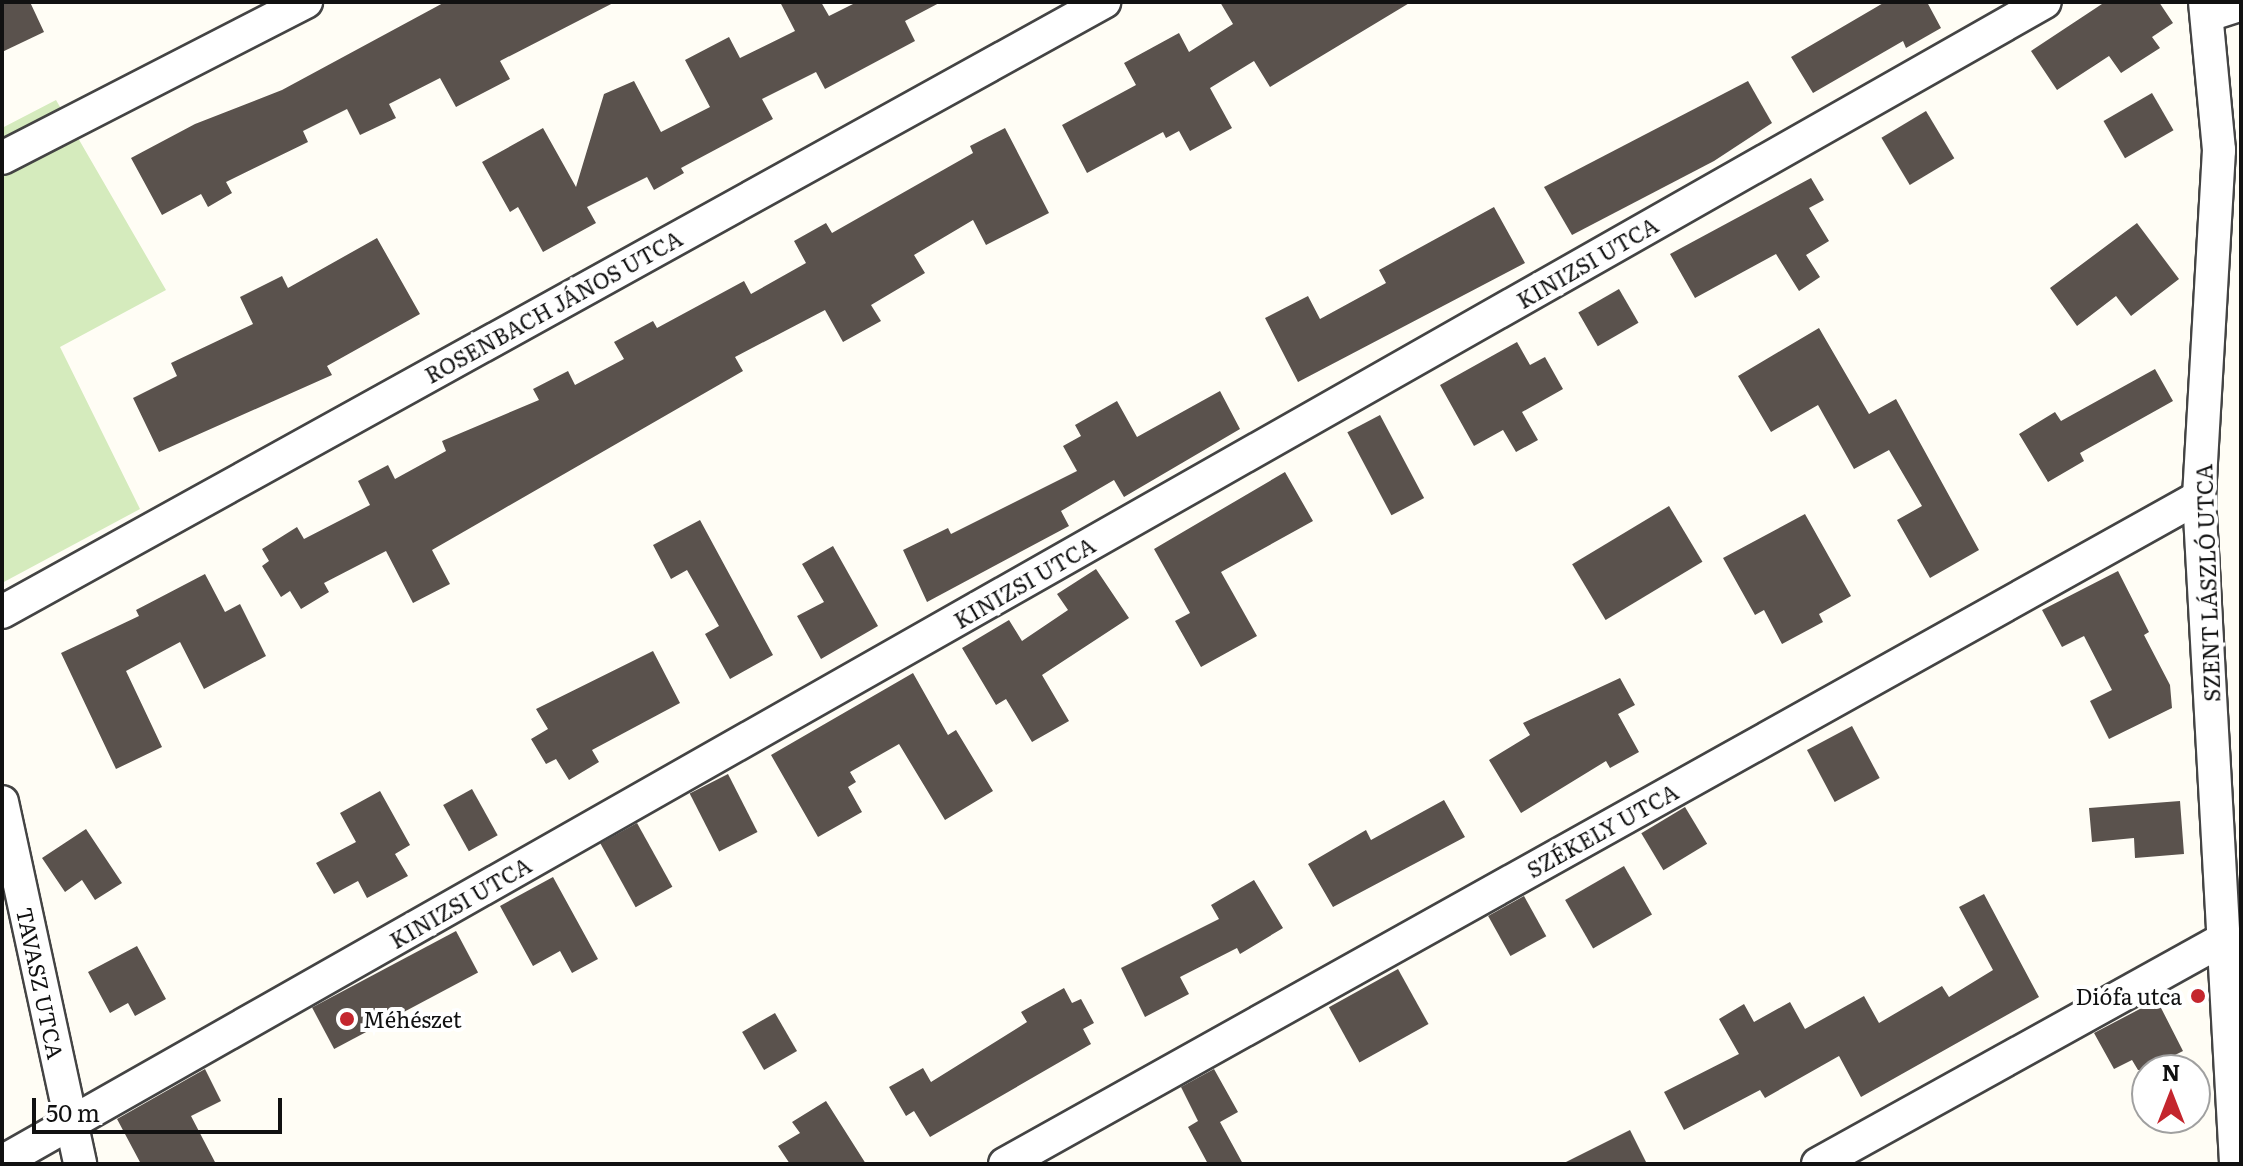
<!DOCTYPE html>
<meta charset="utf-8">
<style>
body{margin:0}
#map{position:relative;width:2243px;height:1166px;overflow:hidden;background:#fffdf5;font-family:Literata,serif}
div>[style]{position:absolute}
.green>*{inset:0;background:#d5ebbd}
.building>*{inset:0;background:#5a524d;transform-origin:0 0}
.roads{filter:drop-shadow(2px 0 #444) drop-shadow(-2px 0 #444) drop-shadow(0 2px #444) drop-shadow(0 -2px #444)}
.minor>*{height:32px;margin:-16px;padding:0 16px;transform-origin:16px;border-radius:16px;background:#fff}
.dots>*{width:22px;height:22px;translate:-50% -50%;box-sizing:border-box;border:4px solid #fff;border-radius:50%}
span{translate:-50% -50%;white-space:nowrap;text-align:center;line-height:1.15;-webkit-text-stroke:8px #fff;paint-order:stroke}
.street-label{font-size:22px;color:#111}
.poi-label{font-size:22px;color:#111}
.right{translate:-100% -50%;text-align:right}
.left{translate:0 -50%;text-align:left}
.frame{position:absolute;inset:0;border:4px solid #111;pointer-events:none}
.north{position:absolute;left:2131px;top:1054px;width:80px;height:80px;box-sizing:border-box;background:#fff;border:2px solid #a0a0a0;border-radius:50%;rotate:0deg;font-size:22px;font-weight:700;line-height:32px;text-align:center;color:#111}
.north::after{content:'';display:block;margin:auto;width:28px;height:36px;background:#c4262e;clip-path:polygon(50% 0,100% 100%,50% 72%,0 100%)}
.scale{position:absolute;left:32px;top:1098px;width:250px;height:36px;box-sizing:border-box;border:4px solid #111;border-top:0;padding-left:10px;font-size:24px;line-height:28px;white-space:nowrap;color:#111;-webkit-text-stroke:6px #fff;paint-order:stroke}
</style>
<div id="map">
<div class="green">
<div style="clip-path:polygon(56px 100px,166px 290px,60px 347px,140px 509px,2px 583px,2px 128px)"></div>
</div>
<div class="building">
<div style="clip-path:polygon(2px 2px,30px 2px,44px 32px,2px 52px)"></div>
<div style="clip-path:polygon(445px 2px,615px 2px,500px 61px,510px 79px,456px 107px,440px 78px,389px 104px,396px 118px,360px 135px,347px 109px,303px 131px,308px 142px,226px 182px,232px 193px,208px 207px,201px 194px,162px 215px,131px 158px,195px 124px,282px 90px)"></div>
<div style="clip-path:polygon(780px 2px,821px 2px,829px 16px,857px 2px,941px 2px,905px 21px,915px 41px,825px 89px,816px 72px,762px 99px,773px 119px,681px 168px,684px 173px,654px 190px,647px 177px,587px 207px,596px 223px,543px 252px,518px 207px,510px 212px,482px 162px,543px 128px,576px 187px,604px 94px,634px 81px,661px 132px,710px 107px,685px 60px,729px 37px,740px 58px,795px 31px)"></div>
<div style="clip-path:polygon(1220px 2px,1411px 2px,1270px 87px,1254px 61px,1210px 88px,1232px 128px,1190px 151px,1179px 131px,1166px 138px,1163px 132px,1087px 173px,1062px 125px,1136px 85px,1124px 63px,1179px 33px,1189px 52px,1233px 24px)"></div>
<div style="clip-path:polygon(1885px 2px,1927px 2px,1941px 28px,1906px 48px,1903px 41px,1813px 93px,1791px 57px)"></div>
<div style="clip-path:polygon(2105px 2px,2159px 2px,2173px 23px,2152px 37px,2160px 48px,2121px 73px,2109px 56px,2057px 90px,2031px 51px)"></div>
<div style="clip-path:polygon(1748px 81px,1772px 123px,1714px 161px,1572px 235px,1544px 187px)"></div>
<div style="left:2152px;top:93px;width:43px;height:56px;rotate:60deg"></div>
<div style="left:1926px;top:111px;width:55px;height:52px;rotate:59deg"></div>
<div style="clip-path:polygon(1005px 128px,1049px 213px,986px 245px,973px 220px,914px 255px,925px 273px,871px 305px,881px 321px,843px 342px,825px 310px,735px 357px,743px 371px,432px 550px,450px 584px,413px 603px,386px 551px,324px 583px,329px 592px,301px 609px,290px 591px,281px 597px,262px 566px,269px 561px,262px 549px,297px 527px,304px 539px,370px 505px,358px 481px,388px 465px,395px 479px,446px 451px,442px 441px,539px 400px,533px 389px,568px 371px,575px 385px,624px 359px,614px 342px,653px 321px,657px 328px,744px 281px,751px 294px,806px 263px,794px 241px,826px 223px,832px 233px,973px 153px,970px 146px)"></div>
<div style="clip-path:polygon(1811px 178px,1824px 200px,1809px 208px,1829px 241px,1806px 255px,1820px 277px,1799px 291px,1776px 254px,1695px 298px,1670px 254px)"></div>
<div style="clip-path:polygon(1494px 207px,1525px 263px,1298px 382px,1265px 318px,1308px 296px,1320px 319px,1386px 283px,1379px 270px)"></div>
<div style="clip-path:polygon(2137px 223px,2179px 279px,2131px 316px,2116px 296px,2077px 326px,2050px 288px)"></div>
<div style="clip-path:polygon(377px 238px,420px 314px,327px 366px,332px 375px,159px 452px,133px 398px,177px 376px,171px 363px,253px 324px,240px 297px,282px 276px,288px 288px)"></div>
<div style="left:1619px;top:289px;width:39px;height:47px;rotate:60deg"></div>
<div style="clip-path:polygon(1819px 328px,1869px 414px,1896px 399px,1979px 550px,1930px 578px,1897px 520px,1922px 506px,1889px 450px,1854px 469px,1818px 405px,1771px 432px,1738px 376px)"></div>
<div style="clip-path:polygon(1517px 342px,1530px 365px,1545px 357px,1563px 389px,1522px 412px,1538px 440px,1516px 452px,1503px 430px,1474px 446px,1440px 385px)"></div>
<div style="clip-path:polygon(2155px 369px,2173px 401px,2080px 453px,2084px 461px,2048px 482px,2019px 434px,2055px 412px,2061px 421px)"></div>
<div style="clip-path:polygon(1220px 391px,1240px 429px,1124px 497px,1114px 480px,1061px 511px,1069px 526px,927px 602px,903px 550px,948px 528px,951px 534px,1077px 471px,1063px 446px,1081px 436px,1075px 425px,1117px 401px,1137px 437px)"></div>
<div style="left:1380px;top:415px;width:94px;height:37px;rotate:62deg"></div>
<div style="clip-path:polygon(1285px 472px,1313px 521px,1221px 572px,1257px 636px,1201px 667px,1175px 621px,1190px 613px,1154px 549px)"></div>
<div style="left:1669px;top:506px;width:65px;height:113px;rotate:59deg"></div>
<div style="clip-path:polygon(1805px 514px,1851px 596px,1819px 614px,1823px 622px,1782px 644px,1764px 610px,1755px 615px,1723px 558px)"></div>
<div style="clip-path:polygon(700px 520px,773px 655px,730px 679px,705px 634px,719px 626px,687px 570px,671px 579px,653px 545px)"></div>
<div style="clip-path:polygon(833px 546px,878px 626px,821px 659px,797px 616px,824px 602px,802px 564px)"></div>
<div style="clip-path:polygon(1096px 569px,1129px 618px,1042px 675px,1069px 721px,1032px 742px,1006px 699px,996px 705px,962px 648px,1009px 620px,1022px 641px,1068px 610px,1057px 594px)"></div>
<div style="clip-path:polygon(2118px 571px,2149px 632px,2144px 635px,2170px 685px,2172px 708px,2109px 739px,2090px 701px,2112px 690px,2084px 636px,2062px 647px,2042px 610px)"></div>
<div style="clip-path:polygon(205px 574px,225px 612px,240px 604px,266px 656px,204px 689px,180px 642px,126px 671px,162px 747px,116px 769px,61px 653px,139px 616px,136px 610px)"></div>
<div style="clip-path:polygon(653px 651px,680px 703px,592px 750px,599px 762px,569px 780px,556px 759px,546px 764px,531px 739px,548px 729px,536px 709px)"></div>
<div style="clip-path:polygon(913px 673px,948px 735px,956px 730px,993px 791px,945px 820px,899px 744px,850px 772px,856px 782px,848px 787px,862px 812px,818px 837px,771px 755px)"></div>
<div style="clip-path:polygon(1620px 678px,1635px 705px,1618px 714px,1639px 752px,1610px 768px,1606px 761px,1521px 813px,1489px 760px,1530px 735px,1523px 723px)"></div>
<div style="left:1852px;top:726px;width:59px;height:51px;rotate:62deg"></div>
<div style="left:728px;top:774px;width:65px;height:43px;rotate:63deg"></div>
<div style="left:472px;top:789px;width:53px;height:33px;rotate:61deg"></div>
<div style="clip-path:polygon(380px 791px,410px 845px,395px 854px,408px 876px,367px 898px,358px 881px,334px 894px,316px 863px,356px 842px,340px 813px)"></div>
<div style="clip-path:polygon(1444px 800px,1465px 837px,1333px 907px,1308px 864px,1366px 830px,1371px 840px)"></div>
<div style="clip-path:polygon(2180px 801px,2184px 854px,2135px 858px,2134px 838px,2092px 842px,2089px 808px)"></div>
<div style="left:1685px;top:807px;width:43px;height:51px;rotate:59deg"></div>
<div style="left:637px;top:823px;width:73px;height:42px;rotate:61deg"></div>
<div style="clip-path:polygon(86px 829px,122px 883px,95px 900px,82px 880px,65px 892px,42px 858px)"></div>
<div style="left:1624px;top:866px;width:56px;height:68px;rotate:60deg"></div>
<div style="clip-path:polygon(553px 877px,598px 959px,572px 973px,560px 951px,533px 966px,500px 906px)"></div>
<div style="clip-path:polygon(1254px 880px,1283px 928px,1240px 954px,1237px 948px,1180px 977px,1189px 994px,1145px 1017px,1121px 968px,1219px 919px,1211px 905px)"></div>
<div style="clip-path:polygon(1984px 894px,2039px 997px,1861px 1097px,1839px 1056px,1765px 1098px,1760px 1090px,1684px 1130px,1664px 1092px,1739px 1054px,1719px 1019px,1744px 1004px,1754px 1022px,1790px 1002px,1805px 1029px,1864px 996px,1879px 1023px,1942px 986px,1949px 997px,1993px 970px,1959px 907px)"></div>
<div style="left:1524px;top:896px;width:46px;height:41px;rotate:61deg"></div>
<div style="left:456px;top:931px;width:47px;height:163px;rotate:62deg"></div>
<div style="clip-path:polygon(137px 946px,166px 999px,135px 1016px,128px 1003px,110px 1013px,88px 972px)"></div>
<div style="left:1398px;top:969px;width:63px;height:79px;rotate:61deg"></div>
<div style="clip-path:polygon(1064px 988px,1072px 1003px,1081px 999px,1094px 1023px,1083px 1029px,1091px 1044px,930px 1137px,914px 1111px,906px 1116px,889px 1087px,923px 1068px,931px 1082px,1027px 1022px,1021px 1012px)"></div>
<div style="clip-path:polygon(2157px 1000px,2183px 1051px,2163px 1061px,2167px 1070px,2138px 1070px,2132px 1060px,2114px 1069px,2094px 1033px)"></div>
<div style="left:775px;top:1013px;width:44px;height:38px;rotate:60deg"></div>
<div style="clip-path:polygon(205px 1069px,221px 1101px,191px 1116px,216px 1164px,141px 1164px,117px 1119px)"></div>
<div style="clip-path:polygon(1214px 1069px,1238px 1112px,1220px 1122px,1243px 1164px,1208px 1164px,1188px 1127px,1198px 1121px,1181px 1087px)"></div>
<div style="clip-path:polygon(826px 1101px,866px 1164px,790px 1164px,778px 1146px,800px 1133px,792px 1122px)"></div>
<div style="clip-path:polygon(1630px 1130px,1647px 1164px,1562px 1164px)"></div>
</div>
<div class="roads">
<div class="minor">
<div style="left:2205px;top:2px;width:149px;rotate:84.6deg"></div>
<div style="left:2219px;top:150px;width:348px;rotate:93.3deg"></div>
<div style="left:2199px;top:497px;width:668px;rotate:86.82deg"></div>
<div style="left:2208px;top:15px;width:35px;rotate:-18deg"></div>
<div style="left:2px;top:158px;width:342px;rotate:-27.2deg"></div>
<div style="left:2px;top:612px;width:1260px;rotate:-28.97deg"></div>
<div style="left:2px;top:802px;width:370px;rotate:77.8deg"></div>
<div style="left:2px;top:1162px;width:2349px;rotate:-29.59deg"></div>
<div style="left:1005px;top:1164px;width:1368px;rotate:-29.19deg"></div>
<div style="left:1818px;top:1164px;width:466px;rotate:-29deg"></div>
</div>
</div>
<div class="dots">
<div style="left:2198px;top:996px;background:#c4262e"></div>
<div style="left:347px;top:1019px;background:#c4262e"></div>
</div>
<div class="street-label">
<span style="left:1587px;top:262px;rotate:-30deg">KINIZSI UTCA</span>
<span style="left:553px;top:306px;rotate:-29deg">ROSENBACH JÁNOS UTCA</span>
<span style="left:1024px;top:582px;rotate:-30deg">KINIZSI UTCA</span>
<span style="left:2207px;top:583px;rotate:-92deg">SZENT LÁSZLÓ UTCA</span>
<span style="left:1602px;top:830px;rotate:-29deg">SZÉKELY UTCA</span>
<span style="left:460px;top:902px;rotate:-30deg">KINIZSI UTCA</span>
<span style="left:41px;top:983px;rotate:78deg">TAVASZ UTCA</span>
</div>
<div class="poi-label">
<span class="right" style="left:2182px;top:996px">Diófa utca</span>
<span class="left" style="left:363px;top:1019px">Méhészet</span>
</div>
<div class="frame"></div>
<div class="north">N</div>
<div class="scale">50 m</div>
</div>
